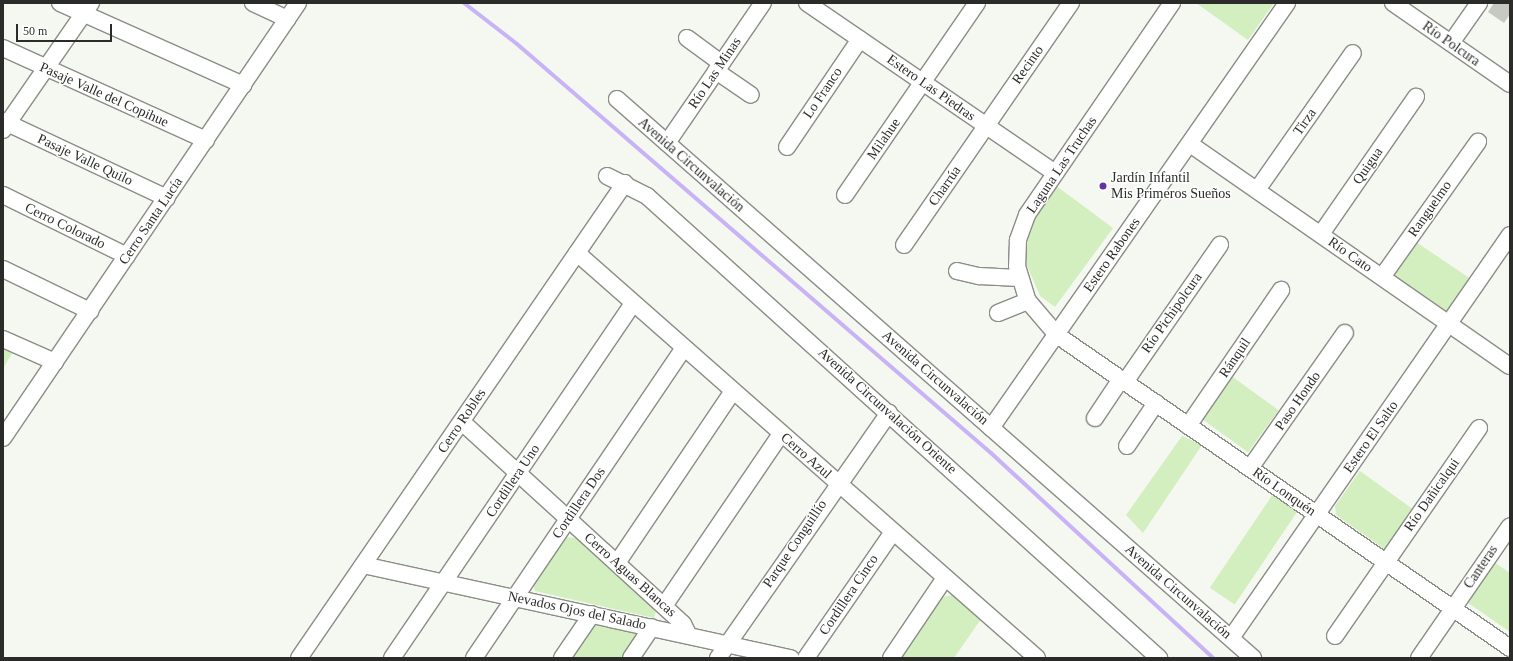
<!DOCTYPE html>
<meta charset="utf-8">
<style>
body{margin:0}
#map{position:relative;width:1513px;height:661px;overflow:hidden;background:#f4f8f1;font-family:Georgia,serif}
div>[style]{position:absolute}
.green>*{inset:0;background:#d3eebf;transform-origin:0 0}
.stream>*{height:4px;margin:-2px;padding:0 2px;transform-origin:2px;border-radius:2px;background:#c9b2f5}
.building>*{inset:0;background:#c5c9c2}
.roads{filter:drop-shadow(1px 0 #8a8e87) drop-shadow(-1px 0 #8a8e87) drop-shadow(0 1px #8a8e87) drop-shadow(0 -1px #8a8e87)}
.minor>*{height:16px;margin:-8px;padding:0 8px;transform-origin:8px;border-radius:8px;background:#fff}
.dots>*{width:11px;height:11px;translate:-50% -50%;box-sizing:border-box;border:2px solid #fff;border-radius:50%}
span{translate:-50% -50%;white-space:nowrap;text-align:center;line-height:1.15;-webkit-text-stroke:3px #fff;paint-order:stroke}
.street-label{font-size:14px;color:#2b2c29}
.poi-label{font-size:14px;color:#2b2c29}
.left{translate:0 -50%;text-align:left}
.frame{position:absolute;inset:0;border:4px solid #2b2c29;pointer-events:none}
.scale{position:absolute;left:16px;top:24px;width:96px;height:18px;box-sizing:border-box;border:2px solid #2b2c29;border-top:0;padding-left:5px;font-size:12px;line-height:14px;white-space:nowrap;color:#2b2c29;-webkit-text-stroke:3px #fff;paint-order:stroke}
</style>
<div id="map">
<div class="green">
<div style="clip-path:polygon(1196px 3px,1274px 3px,1248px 40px)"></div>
<div style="clip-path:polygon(1055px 185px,1113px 228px,1055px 307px,1040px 296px,1026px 263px,1028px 233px,1038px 208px)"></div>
<div style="left:1416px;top:242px;width:64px;height:40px;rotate:34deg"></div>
<div style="clip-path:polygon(3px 348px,13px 352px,3px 368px)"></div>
<div style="left:1230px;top:375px;width:60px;height:52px;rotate:36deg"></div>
<div style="clip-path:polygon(1182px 436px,1202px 445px,1143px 533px,1126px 515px)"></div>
<div style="clip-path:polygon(1360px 471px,1414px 510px,1386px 550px,1336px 515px,1335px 506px)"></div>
<div style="left:1273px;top:494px;width:30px;height:113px;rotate:34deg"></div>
<div style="clip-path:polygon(563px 537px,575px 538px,656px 611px,654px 618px,535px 591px,533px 583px)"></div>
<div style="clip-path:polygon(1491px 560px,1510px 573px,1510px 632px,1464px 600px)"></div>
<div style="clip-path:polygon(952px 595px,981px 619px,954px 658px,901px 658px,942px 597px)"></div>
<div style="clip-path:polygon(598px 621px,636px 630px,638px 636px,622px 658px,570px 658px)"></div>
</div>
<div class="stream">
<div style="left:464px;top:3px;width:67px;rotate:37.7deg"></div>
<div style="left:517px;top:44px;width:626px;rotate:40.79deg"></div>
<div style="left:991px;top:453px;width:302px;rotate:42.7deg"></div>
</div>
<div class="building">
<div style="clip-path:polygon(1494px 3px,1510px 3px,1510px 14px,1504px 23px,1488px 12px)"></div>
</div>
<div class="roads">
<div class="minor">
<div style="left:60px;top:3px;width:201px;rotate:24.1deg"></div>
<div style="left:253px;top:3px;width:38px;rotate:25deg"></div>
<div style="left:807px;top:3px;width:301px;rotate:34.4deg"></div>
<div style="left:1172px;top:3px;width:257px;rotate:124.4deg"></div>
<div style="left:1027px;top:215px;width:27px;rotate:110deg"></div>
<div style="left:1018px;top:240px;width:26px;rotate:92deg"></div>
<div style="left:1017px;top:266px;width:37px;rotate:73deg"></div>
<div style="left:1028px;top:301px;width:45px;rotate:49.5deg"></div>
<div style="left:1057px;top:335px;width:551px;rotate:34.64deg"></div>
<div style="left:1393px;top:3px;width:142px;rotate:34.7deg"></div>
<div style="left:687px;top:38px;width:42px;rotate:36.3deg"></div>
<div style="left:1451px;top:43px;width:49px;rotate:-55deg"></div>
<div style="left:3px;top:48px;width:223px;rotate:24.4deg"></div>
<div style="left:716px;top:71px;width:42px;rotate:34.4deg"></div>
<div style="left:617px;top:99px;width:847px;rotate:41.31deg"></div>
<div style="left:3px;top:121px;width:181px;rotate:25.2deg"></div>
<div style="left:3px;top:130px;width:155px;rotate:-55.3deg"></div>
<div style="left:667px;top:143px;width:170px;rotate:-55.6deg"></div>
<div style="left:1190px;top:144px;width:389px;rotate:34.8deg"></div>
<div style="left:787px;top:147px;width:130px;rotate:-55.9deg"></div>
<div style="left:607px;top:176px;width:45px;rotate:26.6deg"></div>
<div style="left:647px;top:196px;width:690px;rotate:42.06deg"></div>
<div style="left:1257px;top:190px;width:167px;rotate:-55deg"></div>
<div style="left:3px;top:195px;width:138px;rotate:26.2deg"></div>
<div style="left:845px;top:195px;width:233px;rotate:-55.5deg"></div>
<div style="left:1321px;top:234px;width:167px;rotate:-55.3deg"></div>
<div style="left:904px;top:245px;width:294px;rotate:-55.4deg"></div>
<div style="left:577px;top:253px;width:613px;rotate:41.36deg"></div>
<div style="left:3px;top:269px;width:97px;rotate:25.8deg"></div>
<div style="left:957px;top:271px;width:23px;rotate:13deg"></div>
<div style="left:979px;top:276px;width:40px;rotate:2.9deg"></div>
<div style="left:1382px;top:277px;width:166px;rotate:-54.6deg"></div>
<div style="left:998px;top:313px;width:32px;rotate:-22deg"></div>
<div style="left:3px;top:339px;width:57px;rotate:23.9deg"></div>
<div style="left:1125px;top:382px;width:167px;rotate:-55.3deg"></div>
<div style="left:1095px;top:418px;width:47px;rotate:-56.3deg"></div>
<div style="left:462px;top:422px;width:299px;rotate:42.4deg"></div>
<div style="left:683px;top:624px;width:11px;rotate:63deg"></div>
<div style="left:1188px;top:426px;width:165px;rotate:-55.6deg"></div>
<div style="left:991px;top:428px;width:518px;rotate:-55.14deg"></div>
<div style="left:3px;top:438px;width:526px;rotate:-55.86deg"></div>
<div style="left:1127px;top:446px;width:52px;rotate:-56deg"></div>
<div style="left:1250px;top:468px;width:165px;rotate:-54.9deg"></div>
<div style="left:617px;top:563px;width:207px;rotate:-56deg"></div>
<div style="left:363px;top:565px;width:438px;rotate:12.3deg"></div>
<div style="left:664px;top:606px;width:208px;rotate:-55.8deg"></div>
<div style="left:1335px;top:636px;width:253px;rotate:-55.3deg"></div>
<div style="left:1231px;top:638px;width:490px;rotate:-55.3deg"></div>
<div style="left:299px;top:658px;width:576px;rotate:-55.54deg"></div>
<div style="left:392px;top:658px;width:429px;rotate:-55.8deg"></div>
<div style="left:474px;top:658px;width:374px;rotate:-55.9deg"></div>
<div style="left:562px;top:658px;width:53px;rotate:-55.7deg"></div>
<div style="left:631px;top:658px;width:37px;rotate:-56deg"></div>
<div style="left:718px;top:658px;width:299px;rotate:-55.1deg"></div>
<div style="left:806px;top:658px;width:153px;rotate:-55.4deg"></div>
<div style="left:891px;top:658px;width:97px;rotate:-56deg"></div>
<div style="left:1419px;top:658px;width:160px;rotate:-55.4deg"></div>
</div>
</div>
<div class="dots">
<div style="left:1103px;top:186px;background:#6831a8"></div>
</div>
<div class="street-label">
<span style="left:1451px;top:44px;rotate:35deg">Río Polcura</span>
<span style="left:1028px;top:65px;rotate:-55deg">Recinto</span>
<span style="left:715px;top:73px;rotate:-56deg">Río Las Minas</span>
<span style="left:931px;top:88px;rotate:35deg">Estero Las Piedras</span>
<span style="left:823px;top:93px;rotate:-56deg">Lo Franco</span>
<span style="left:104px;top:95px;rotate:24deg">Pasaje Valle del Copihue</span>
<span style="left:1305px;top:122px;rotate:-55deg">Tirza</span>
<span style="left:884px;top:139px;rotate:-55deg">Milahue</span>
<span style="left:85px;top:160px;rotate:25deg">Pasaje Valle Quilo</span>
<span style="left:691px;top:165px;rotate:41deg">Avenida Circunvalación</span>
<span style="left:1062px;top:165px;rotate:-56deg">Laguna Las Truchas</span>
<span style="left:1368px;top:166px;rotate:-55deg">Quigua</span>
<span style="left:945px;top:186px;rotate:-55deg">Charrúa</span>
<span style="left:1430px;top:209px;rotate:-55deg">Ranguelmo</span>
<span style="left:151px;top:221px;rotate:-56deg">Cerro Santa Lucía</span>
<span style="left:65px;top:226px;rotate:26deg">Cerro Colorado</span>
<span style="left:1112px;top:255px;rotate:-55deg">Estero Rabones</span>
<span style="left:1350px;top:255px;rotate:35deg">Río Cato</span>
<span style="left:1172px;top:313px;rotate:-55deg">Río Pichipolcura</span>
<span style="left:1235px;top:358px;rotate:-56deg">Ránquil</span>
<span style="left:935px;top:378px;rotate:41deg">Avenida Circunvalación</span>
<span style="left:1298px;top:401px;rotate:-55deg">Paso Hondo</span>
<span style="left:887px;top:411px;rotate:42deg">Avenida Circunvalación Oriente</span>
<span style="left:462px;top:421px;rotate:-56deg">Cerro Robles</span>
<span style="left:1371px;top:437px;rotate:-55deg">Estero El Salto</span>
<span style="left:806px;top:456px;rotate:41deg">Cerro Azul</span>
<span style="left:513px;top:481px;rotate:-56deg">Cordillera Uno</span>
<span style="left:1284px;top:492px;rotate:35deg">Río Lonquén</span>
<span style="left:1432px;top:495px;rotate:-55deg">Río Dañicalqui</span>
<span style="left:579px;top:503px;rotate:-56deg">Cordillera Dos</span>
<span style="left:795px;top:544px;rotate:-56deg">Parque Conguillío</span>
<span style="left:1481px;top:567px;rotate:-56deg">Canteras</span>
<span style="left:630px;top:575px;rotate:42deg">Cerro Aguas Blancas</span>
<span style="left:1178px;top:592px;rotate:41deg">Avenida Circunvalación</span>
<span style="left:849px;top:595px;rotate:-56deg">Cordillera Cinco</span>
<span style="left:577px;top:611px;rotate:12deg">Nevados Ojos del Salado</span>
</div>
<div class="poi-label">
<span class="left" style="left:1111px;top:186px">Jardín Infantil<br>Mis Primeros Sueños</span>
</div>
<div class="frame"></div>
<div class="scale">50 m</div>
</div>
